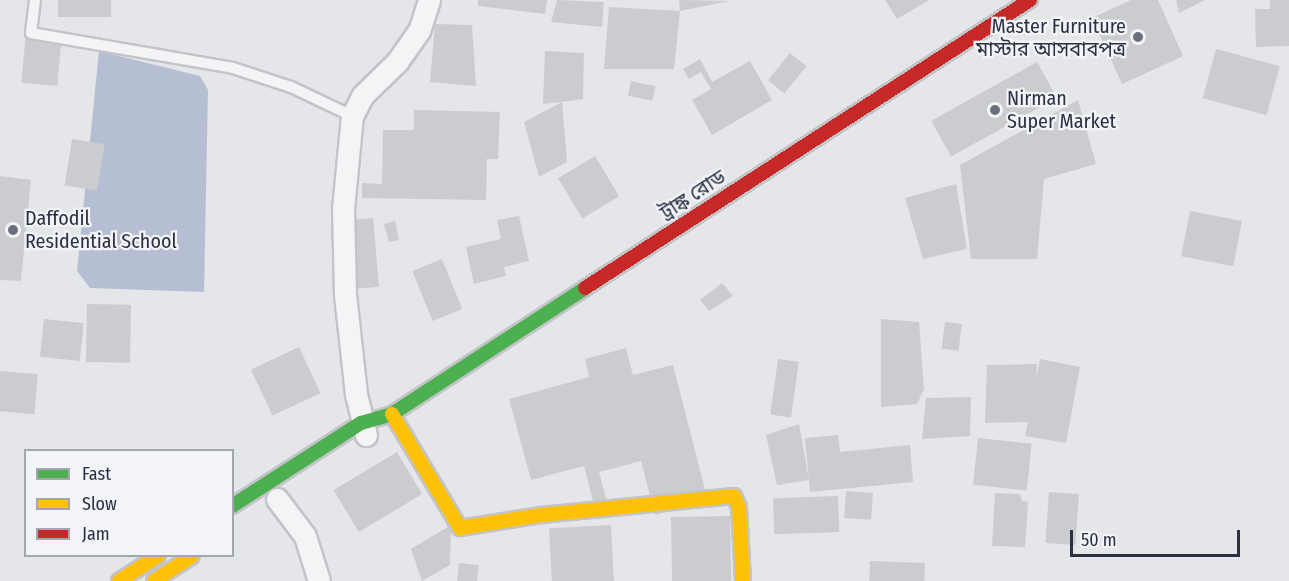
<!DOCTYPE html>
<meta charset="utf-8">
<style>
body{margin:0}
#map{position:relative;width:1289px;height:581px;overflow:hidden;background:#e5e6e9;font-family:"Fira Sans Condensed","Noto Sans Bengali",sans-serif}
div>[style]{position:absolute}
.water>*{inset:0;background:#b5bed2}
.building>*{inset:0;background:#cbccd0;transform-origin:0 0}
.roads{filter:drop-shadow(2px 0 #c3c4c7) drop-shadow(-2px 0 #c3c4c7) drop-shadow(0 2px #c3c4c7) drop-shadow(0 -2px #c3c4c7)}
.lane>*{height:10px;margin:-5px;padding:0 5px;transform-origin:5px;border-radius:5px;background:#f4f4f6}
.street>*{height:21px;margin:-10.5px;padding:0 10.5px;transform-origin:10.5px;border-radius:10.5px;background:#f4f4f6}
.fast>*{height:14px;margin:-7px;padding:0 7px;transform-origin:7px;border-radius:7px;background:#4caf50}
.slow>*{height:14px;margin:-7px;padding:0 7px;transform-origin:7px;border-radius:7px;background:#ffc107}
.jam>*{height:14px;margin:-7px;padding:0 7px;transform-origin:7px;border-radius:7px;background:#c62828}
.dots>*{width:16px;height:16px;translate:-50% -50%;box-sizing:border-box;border:3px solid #f3f4f8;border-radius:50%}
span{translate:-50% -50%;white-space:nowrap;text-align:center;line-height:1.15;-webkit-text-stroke:4.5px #f3f4f8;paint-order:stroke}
.poi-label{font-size:20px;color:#2c3042}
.right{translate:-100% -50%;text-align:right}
.left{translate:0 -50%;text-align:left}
.street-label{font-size:20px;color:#2c3042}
.legend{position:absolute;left:24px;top:449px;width:210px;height:108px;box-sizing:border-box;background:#f3f4f8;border:2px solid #a3a6af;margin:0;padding:8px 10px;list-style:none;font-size:18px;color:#2c3042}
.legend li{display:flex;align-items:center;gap:12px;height:30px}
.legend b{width:30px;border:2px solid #a3a6af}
.scale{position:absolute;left:1070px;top:530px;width:170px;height:27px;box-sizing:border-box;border:3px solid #2c3042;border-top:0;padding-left:8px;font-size:18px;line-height:21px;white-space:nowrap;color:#2c3042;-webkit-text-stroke:4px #f3f4f8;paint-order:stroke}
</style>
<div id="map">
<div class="water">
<div style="clip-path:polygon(99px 51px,200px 76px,208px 90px,204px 292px,90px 288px,77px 271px)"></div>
</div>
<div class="building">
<div style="left:58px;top:0;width:53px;height:17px"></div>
<div style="clip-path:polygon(478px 0,547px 0,545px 14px,478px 6px)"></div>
<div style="clip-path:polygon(557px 0,604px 2px,602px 27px,551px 22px)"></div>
<div style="clip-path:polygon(679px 0,729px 1px,680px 11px,674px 69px,604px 69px,609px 7px,680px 11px)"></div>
<div style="clip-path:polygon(885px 0,929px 0,897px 19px)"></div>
<div style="clip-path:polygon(1131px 0,1158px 0,1183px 56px,1122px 84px,1092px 18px)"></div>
<div style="clip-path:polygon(1176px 0,1205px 0,1179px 13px)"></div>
<div style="clip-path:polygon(1270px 0,1289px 0,1289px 46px,1256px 47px,1255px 9px,1270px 9px)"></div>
<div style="clip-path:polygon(435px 24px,472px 25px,476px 86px,430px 82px)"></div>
<div style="left:26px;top:31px;width:36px;height:52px;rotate:5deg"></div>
<div style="left:1216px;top:49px;width:66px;height:51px;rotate:15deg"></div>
<div style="clip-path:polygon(545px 51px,584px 53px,583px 99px,562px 102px,567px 162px,539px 177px,524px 122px,562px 102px,543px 104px)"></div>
<div style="left:790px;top:53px;width:21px;height:35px;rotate:39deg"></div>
<div style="clip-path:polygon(700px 59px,712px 82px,750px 61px,772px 100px,712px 135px,692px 100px,711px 89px,701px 72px,689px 79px,683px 69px)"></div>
<div style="left:1037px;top:62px;width:41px;height:121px;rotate:61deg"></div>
<div style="left:631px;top:81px;width:25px;height:15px;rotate:12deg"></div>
<div style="clip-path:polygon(1078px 100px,1096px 164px,1044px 179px,1037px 259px,971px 259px,960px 165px)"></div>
<div style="clip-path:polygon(414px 110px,500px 112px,498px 159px,487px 159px,486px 200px,362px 198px,362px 183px,382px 184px,383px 130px,414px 130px)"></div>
<div style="left:72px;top:139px;width:33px;height:47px;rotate:9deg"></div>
<div style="left:595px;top:156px;width:47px;height:43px;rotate:59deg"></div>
<div style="clip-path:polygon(0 176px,31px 180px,21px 281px,0 280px)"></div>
<div style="clip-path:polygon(956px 184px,967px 249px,923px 259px,905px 198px)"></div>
<div style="left:1190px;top:211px;width:53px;height:46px;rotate:11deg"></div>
<div style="clip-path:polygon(519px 216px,529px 261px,504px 267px,506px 276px,474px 284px,466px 247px,501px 239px,497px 220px)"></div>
<div style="left:373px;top:218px;width:69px;height:25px;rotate:85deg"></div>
<div style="clip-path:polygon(395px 221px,399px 240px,389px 242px,384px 224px)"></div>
<div style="left:442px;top:259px;width:54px;height:32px;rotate:68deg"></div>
<div style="clip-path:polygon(722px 283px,733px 296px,709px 311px,700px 300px)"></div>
<div style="left:87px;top:304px;width:44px;height:58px;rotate:1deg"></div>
<div style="left:44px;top:319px;width:40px;height:38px;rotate:6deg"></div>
<div style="clip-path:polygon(881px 319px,919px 322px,924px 389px,917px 404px,881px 407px)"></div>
<div style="left:945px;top:322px;width:17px;height:27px;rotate:7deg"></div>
<div style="left:299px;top:347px;width:51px;height:53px;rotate:65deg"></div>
<div style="clip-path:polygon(626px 348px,633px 375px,673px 365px,708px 501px,655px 515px,641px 461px,599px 472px,608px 505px,595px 509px,584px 466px,531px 480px,509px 399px,589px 377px,585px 359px)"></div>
<div style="left:778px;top:359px;width:21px;height:56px;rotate:8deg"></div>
<div style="clip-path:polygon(1040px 359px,1080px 367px,1066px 443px,1025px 436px,1028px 422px,985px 423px,987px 365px,1037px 364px,1036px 379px)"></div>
<div style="left:0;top:371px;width:38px;height:40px;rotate:5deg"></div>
<div style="clip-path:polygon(971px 397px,970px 436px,922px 439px,926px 398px)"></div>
<div style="clip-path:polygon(799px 424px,809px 480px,777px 485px,766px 435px)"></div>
<div style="clip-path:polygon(838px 435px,840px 452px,910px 445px,913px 482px,810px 492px,805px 438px)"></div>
<div style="left:978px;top:438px;width:54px;height:47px;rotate:6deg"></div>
<div style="left:397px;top:452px;width:49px;height:74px;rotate:59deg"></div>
<div style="left:846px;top:491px;width:27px;height:27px;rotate:4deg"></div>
<div style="left:1049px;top:492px;width:30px;height:51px;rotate:4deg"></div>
<div style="clip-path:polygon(995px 493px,1020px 494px,1022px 501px,1028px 502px,1025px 547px,992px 546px)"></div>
<div style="left:838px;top:496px;width:36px;height:65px;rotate:88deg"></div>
<div style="left:730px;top:516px;width:65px;height:59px;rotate:89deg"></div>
<div style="clip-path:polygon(451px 525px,450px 565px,422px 581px,411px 549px)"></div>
<div style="left:611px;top:525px;width:56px;height:62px;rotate:87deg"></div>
<div style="left:870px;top:561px;width:55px;height:20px;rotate:2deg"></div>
<div style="left:459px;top:563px;width:20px;height:18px;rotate:6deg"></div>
</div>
<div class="roads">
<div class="lane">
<div style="left:35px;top:0;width:33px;rotate:97deg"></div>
<div style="left:31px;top:33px;width:205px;rotate:9.8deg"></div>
<div style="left:233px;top:68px;width:61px;rotate:18.1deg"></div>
<div style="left:291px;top:87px;width:68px;rotate:25.4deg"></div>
</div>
<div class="street">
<div style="left:366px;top:435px;width:42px;rotate:-103.7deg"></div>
<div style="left:356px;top:394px;width:100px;rotate:-96.3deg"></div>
<div style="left:345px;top:295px;width:86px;rotate:-91.3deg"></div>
<div style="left:343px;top:209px;width:93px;rotate:-84.5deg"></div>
<div style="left:352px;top:116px;width:22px;rotate:-63deg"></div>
<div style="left:362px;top:96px;width:49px;rotate:-44.2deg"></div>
<div style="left:397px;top:62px;width:38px;rotate:-55deg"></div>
<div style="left:419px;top:31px;width:33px;rotate:-72deg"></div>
<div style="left:277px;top:499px;width:46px;rotate:52.9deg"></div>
<div style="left:305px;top:536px;width:47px;rotate:72.7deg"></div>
</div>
<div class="fast">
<div style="left:232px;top:506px;width:153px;rotate:-32.8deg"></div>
<div style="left:361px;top:423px;width:32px;rotate:-16deg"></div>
<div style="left:392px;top:414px;width:230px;rotate:-33.1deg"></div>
</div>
<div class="slow">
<div style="left:392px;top:414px;width:133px;rotate:59.2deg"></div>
<div style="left:460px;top:528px;width:82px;rotate:-9.1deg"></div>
<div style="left:541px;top:515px;width:194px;rotate:-5.6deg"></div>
<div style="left:734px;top:496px;width:12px;rotate:66deg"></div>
<div style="left:739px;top:507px;width:74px;rotate:86.9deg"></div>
<div style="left:119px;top:581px;width:46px;rotate:-32.7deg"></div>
<div style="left:154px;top:581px;width:45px;rotate:-33.3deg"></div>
</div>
<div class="jam">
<div style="left:585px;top:288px;width:530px;rotate:-32.91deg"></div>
</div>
</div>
<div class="dots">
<div style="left:1138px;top:37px;background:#6d707c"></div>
<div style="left:995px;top:110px;background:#6d707c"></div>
<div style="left:13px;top:230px;background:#6d707c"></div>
</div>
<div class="poi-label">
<span class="right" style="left:1126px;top:38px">Master Furniture<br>মাস্টার আসবাবপত্র</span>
<span class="left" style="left:1007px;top:110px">Nirman<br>Super Market</span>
<span class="left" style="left:25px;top:230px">Daffodil<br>Residential School</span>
</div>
<div class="street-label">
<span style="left:693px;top:195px;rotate:-33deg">ট্রাঙ্ক রোড</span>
</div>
<ul class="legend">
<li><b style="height:8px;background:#4caf50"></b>Fast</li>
<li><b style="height:8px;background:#ffc107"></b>Slow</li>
<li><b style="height:8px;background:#c62828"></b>Jam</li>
</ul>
<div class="scale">50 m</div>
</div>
